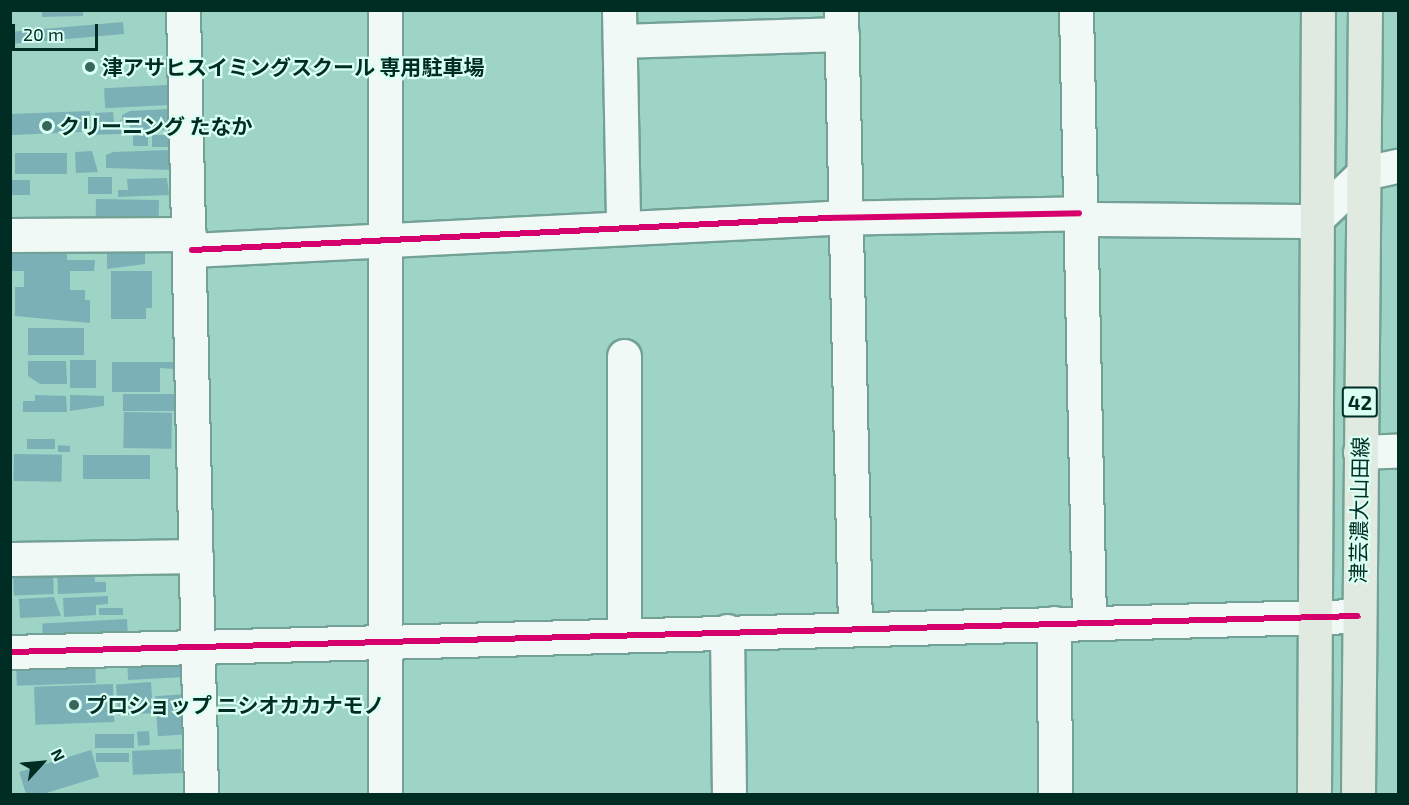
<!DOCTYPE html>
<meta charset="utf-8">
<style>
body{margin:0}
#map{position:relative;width:1409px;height:805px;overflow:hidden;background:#9dd4c6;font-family:"Exo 2","Noto Sans JP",sans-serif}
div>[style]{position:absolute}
.building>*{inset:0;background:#7bb0b6;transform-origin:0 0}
.roads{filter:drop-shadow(2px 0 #73a196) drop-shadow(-2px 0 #73a196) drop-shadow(0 2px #73a196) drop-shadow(0 -2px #73a196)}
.minor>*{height:33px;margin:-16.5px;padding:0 16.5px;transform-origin:16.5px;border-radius:16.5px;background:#f0f9f6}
.major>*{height:33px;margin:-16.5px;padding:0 16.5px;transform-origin:16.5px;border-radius:16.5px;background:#e0eae0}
.cycleway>*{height:6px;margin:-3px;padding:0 3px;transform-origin:3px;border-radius:3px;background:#d6006c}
.dots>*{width:16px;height:16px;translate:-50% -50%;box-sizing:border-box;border:3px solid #dafff3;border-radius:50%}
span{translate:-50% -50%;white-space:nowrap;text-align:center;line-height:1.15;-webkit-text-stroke:4.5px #dafff3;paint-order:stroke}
.shield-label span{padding:2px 4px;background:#dafff3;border:2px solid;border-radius:4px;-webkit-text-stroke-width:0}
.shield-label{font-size:20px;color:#002d23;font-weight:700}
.poi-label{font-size:21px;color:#002d23;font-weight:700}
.left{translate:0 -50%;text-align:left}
.street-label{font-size:21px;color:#002d23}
.frame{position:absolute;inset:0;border:12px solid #002d23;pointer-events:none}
.north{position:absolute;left:12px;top:733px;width:60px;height:60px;-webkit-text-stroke:4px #dafff3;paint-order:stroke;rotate:64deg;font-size:16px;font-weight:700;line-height:24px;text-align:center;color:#002d23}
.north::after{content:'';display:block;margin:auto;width:21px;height:27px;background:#002d23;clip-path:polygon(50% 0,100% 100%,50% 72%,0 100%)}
.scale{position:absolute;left:12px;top:24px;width:86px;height:27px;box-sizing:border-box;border:3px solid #002d23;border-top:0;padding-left:8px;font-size:18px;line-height:21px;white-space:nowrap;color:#002d23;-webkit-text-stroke:4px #dafff3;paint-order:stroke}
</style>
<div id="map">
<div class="building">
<div style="clip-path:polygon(42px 10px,83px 10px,83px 16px,42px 17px)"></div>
<div style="left:123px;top:22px;width:12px;height:112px;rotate:85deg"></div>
<div style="left:167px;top:85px;width:20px;height:63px;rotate:87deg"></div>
<div style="clip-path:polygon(169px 109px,170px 129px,130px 131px,130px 125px,123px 126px,122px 115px,130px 111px)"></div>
<div style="clip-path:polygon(90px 111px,90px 119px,82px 119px,82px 132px,12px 135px,11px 114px)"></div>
<div style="clip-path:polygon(113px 112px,114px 122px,96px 122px,95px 113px)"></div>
<div style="clip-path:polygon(121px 119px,122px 134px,88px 135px,88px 127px,116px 126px)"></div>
<div style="left:148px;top:134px;width:12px;height:15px;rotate:90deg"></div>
<div style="left:152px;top:135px;width:19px;height:12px"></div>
<div style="clip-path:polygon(171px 150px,172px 170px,106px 168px,106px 155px,113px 152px)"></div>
<div style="clip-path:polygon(92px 151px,98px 172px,76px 173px,75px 152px)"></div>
<div style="left:67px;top:153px;width:21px;height:52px;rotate:90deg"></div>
<div style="left:112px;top:177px;width:17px;height:24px;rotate:90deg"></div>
<div style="clip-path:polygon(167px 178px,169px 195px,118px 197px,118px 190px,128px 190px,127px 179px)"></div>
<div style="left:30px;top:180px;width:15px;height:18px;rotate:90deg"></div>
<div style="left:96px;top:199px;width:63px;height:24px;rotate:1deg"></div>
<div style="clip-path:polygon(107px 244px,145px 244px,145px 264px,107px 269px)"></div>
<div style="clip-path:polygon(11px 246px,67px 246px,67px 260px,95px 260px,94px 271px,70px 271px,70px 290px,85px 290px,85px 300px,90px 300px,90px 323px,15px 316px,15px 287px,24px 287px,24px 271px,11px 271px)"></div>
<div style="clip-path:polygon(111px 271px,152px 271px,152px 308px,146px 308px,146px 319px,111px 319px)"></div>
<div style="left:28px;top:328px;width:56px;height:27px"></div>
<div style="left:70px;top:360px;width:26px;height:28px"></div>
<div style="clip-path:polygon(28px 361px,66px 361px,67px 384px,40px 384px,28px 376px)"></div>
<div style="clip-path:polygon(112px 362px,174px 362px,174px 369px,160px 368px,160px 392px,112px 392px)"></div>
<div style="left:123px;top:394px;width:59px;height:17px"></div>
<div style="clip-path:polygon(35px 395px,66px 396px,67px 412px,23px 412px,23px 401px,35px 401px)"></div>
<div style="clip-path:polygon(70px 395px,104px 396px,104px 406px,70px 411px)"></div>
<div style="left:124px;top:412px;width:48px;height:36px;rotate:1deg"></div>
<div style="left:27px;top:439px;width:28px;height:10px"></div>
<div style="clip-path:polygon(58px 445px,70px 446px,70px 452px,58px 452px)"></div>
<div style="left:14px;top:454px;width:48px;height:27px;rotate:1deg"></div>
<div style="left:83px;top:455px;width:67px;height:24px"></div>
<div style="clip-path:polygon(94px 567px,95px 582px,106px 582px,106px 592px,58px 594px,57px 569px)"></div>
<div style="left:53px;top:568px;width:26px;height:40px;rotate:88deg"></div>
<div style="clip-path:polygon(108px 596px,108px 604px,96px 605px,96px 615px,64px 617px,63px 598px)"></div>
<div style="clip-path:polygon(54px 597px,61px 616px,20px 618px,19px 599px)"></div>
<div style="left:123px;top:608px;width:7px;height:24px;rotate:90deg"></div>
<div style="left:127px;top:619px;width:19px;height:85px;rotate:87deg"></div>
<div style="left:185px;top:657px;width:20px;height:58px;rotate:87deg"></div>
<div style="left:95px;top:660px;width:23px;height:79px;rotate:88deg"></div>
<div style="left:151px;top:682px;width:31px;height:35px;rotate:86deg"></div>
<div style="left:113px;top:684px;width:38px;height:79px;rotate:88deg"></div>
<div style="left:187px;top:694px;width:40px;height:32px;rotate:86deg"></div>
<div style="left:149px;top:731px;width:14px;height:12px;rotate:86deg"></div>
<div style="left:134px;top:734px;width:14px;height:39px;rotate:90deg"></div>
<div style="left:181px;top:749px;width:24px;height:49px;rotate:88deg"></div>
<div style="left:91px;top:750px;width:28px;height:75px;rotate:73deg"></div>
<div style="left:129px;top:753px;width:9px;height:33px;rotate:90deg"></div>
</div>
<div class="roads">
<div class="minor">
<div style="left:183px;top:10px;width:784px;rotate:88.68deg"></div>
<div style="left:619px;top:10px;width:217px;rotate:88.9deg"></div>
<div style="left:841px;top:10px;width:618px;rotate:88.7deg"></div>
<div style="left:1076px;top:10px;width:612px;rotate:88.78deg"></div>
<div style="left:620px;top:41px;width:222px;rotate:-1.8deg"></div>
<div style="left:1083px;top:219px;width:231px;rotate:0.5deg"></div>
<div style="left:1314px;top:221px;width:69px;rotate:-43.8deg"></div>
<div style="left:1364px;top:173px;width:35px;rotate:-12deg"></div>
<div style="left:10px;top:235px;width:179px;rotate:-0.3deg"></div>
<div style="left:192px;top:250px;width:638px;rotate:-2.88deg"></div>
<div style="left:829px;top:218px;width:250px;rotate:-1.1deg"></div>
<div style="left:624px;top:356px;width:277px;rotate:90deg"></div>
<div style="left:1360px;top:452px;width:38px;rotate:-2deg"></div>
<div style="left:10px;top:559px;width:186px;rotate:-0.9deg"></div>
<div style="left:1054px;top:623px;width:171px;rotate:89.7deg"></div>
<div style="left:727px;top:631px;width:163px;rotate:89.3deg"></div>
<div style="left:10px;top:652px;width:1348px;rotate:-1.53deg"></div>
<div style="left:385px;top:794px;width:784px;rotate:-90deg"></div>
</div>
<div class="major">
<div style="left:1314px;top:794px;width:784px;rotate:-89.71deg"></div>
<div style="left:1358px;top:794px;width:784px;rotate:-89.49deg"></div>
</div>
</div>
<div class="cycleway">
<div style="left:192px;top:250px;width:638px;rotate:-2.88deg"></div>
<div style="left:829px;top:218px;width:250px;rotate:-1.1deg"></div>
<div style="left:10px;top:652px;width:1348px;rotate:-1.53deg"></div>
</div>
<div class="dots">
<div style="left:90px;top:67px;background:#37675c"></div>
<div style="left:47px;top:126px;background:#37675c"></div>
<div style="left:74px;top:705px;background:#37675c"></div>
</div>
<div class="shield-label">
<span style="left:1360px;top:402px">42</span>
</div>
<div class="poi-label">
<span class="left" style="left:102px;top:67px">津アサヒスイミングスクール 専用駐車場</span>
<span class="left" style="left:59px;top:126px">クリーニング たなか</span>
<span class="left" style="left:86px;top:705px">プロショップ ニシオカカナモノ</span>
</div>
<div class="street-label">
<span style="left:1359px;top:510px;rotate:-89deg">津芸濃大山田線</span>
</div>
<div class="frame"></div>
<div class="north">N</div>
<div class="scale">20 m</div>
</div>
